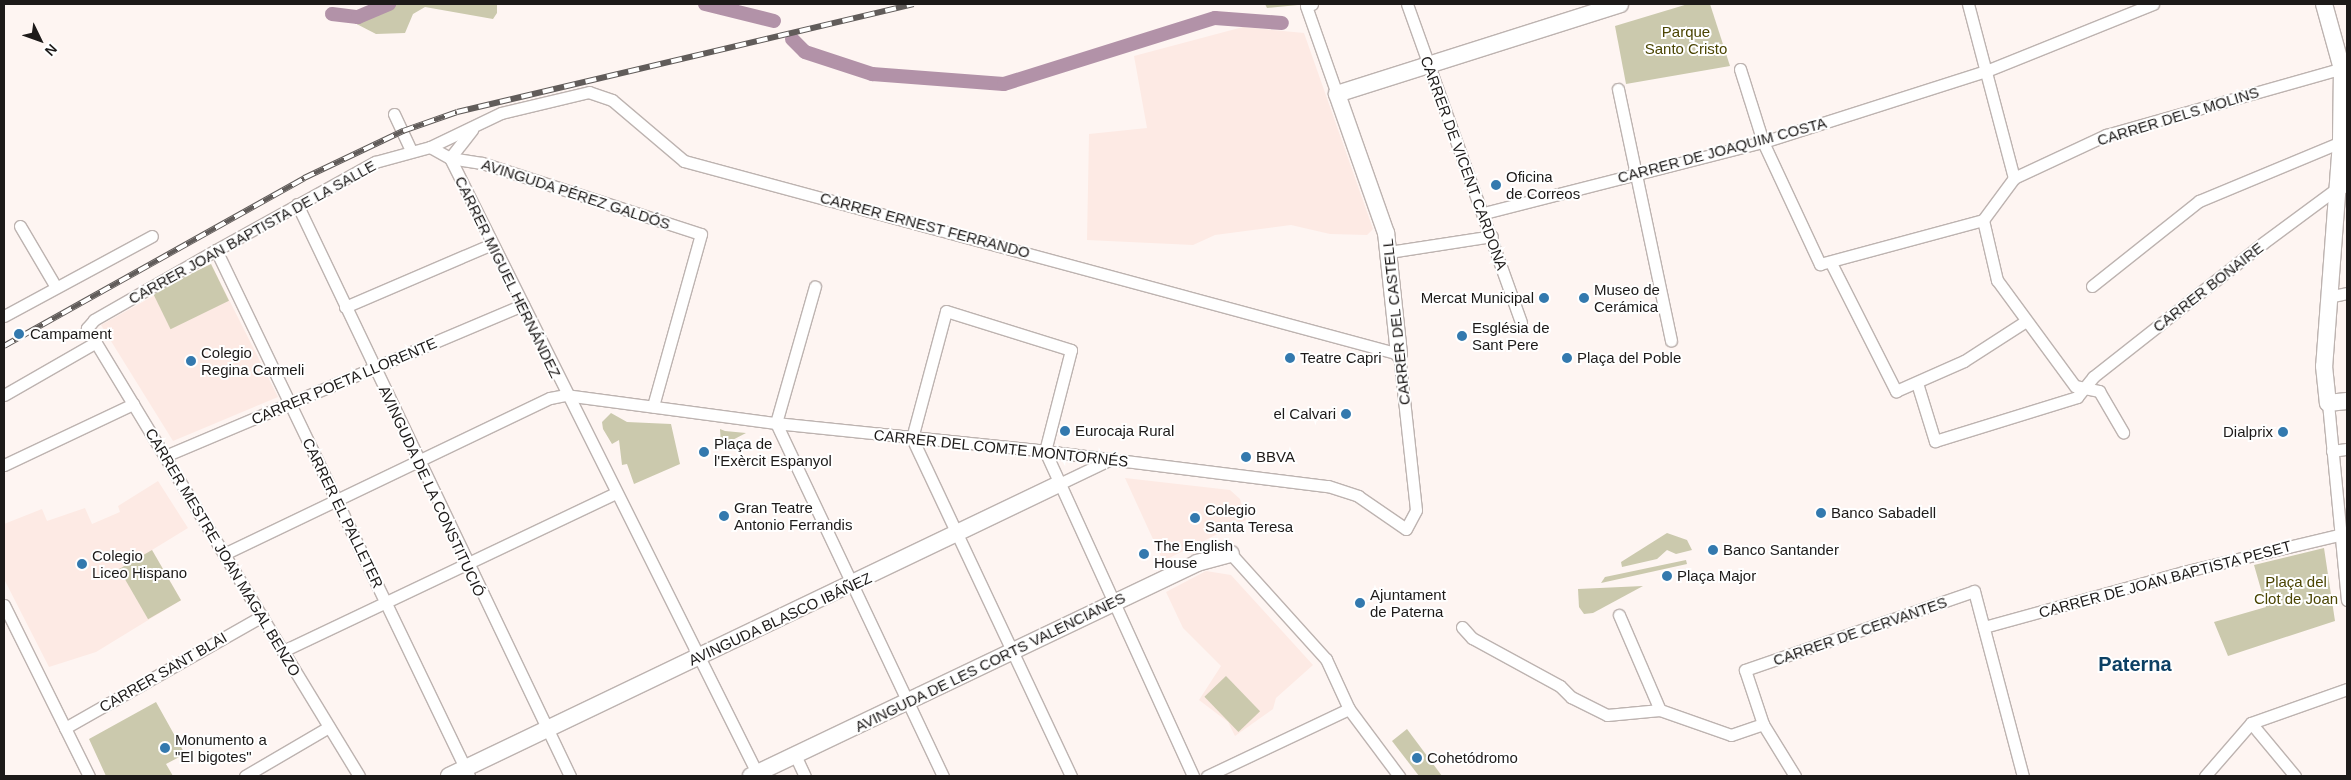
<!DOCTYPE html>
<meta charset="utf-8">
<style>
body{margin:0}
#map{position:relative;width:2351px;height:780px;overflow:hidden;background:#fef5f2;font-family:Helvetica,sans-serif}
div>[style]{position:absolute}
.built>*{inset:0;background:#fdeae4}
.green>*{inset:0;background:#cbc9ad;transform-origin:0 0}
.canal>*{height:14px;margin:-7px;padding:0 7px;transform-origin:7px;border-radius:7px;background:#b292a8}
.roads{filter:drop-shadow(1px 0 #bdb3b0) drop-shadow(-1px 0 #bdb3b0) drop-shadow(0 1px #bdb3b0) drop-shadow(0 -1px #bdb3b0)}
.street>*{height:11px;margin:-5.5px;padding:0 5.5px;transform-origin:5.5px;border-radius:5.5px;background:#fff}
.secondary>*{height:16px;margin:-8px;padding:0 8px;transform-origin:8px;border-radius:8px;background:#fff}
.rail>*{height:5.5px;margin-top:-2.75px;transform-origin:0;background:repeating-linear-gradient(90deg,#fff 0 11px,#615c5a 0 22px);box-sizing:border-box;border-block:1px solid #615c5a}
.dots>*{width:14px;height:14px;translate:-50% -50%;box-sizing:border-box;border:2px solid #fff;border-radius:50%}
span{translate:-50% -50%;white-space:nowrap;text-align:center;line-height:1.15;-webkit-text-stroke:4px #fff;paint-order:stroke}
.park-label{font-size:15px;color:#4b4503}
.street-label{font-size:15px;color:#1d1a19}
.poi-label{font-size:15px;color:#1d1a19}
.left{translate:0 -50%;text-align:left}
.right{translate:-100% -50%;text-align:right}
.district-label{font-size:20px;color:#0d4064;font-weight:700}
.frame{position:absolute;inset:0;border:5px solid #1d1a19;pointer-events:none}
.north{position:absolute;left:15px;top:15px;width:50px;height:50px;-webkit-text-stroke:4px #fff;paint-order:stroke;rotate:132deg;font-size:14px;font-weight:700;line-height:20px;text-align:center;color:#1d1a19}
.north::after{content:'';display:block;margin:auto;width:18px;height:22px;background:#1d1a19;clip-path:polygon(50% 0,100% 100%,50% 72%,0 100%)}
</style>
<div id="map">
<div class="built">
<div style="clip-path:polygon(1243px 27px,1304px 33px,1373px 229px,1367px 235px,1330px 234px,1291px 225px,1215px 235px,1193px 245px,1087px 240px,1089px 134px,1147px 128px,1134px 56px)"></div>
<div style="clip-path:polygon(211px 264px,278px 397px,173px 441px,101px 325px)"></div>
<div style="clip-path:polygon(1125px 478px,1230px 490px,1240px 499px,1246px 520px,1163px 561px)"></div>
<div style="clip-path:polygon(158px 481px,188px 528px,152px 550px,181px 600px,96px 652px,49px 667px,4px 579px,4px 524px,42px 509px,47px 521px,85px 508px,92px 524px,120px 512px,118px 506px)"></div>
<div style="clip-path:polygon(1206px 571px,1231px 575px,1313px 665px,1276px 698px,1273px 709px,1235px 736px,1228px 722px,1199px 700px,1221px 666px,1183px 628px,1166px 592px)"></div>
</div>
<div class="green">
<div style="clip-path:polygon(395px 4px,497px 4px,497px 13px,493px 19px,425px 7px,413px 14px,405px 33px,376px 34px,347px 19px,368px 16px)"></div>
<div style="clip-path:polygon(1265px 4px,1297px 4px,1298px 5px,1267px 8px)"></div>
<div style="clip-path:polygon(1688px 4px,1710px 4px,1730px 66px,1626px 84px,1615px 26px)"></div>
<div style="left:211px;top:264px;width:41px;height:65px;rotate:64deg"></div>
<div style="clip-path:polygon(611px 413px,627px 422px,671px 424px,680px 464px,634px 484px,627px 464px,622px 465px,619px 440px,612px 444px,603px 429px,602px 422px)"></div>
<div style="clip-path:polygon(720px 429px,725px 431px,746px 433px,721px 446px)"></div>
<div style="clip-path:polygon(1667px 533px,1687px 540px,1692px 550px,1676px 554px,1667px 550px,1657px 559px,1622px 567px,1621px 562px)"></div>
<div style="clip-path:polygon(2324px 548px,2335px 621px,2228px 656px,2214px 622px,2266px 607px,2254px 565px)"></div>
<div style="left:152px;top:550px;width:58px;height:38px;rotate:60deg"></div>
<div style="clip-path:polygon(1686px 560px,1687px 564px,1601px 583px,1605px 577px)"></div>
<div style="clip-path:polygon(1643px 586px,1593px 613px,1584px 614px,1579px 607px,1578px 589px)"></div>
<div style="left:1226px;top:676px;width:49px;height:30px;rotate:46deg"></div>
<div style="clip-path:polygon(156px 702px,185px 754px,166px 764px,173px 776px,106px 776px,89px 739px)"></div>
<div style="clip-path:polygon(1407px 729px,1442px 776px,1419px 776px,1392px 741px)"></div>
</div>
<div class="canal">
<div style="left:705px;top:4px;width:71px;rotate:13.8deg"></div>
<div style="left:332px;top:14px;width:26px;rotate:7deg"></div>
<div style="left:358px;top:17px;width:34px;rotate:-23deg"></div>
<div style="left:792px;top:39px;width:18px;rotate:45deg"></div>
<div style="left:805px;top:52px;width:71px;rotate:18.2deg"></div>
<div style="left:872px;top:74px;width:132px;rotate:4.3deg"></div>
<div style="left:1004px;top:84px;width:221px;rotate:-17.4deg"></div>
<div style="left:1215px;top:18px;width:67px;rotate:4.3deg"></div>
</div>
<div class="roads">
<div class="street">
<div style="left:1312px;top:4px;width:6px;rotate:162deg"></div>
<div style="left:1306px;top:6px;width:93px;rotate:70.6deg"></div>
<div style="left:1407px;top:4px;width:338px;rotate:70.3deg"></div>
<div style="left:1968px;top:4px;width:180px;rotate:75.2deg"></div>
<div style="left:1740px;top:69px;width:77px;rotate:72.5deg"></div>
<div style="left:1763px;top:142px;width:135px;rotate:65deg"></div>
<div style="left:1820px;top:264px;width:169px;rotate:-15.1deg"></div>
<div style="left:1983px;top:220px;width:52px;rotate:-53.6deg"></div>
<div style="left:2014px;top:178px;width:102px;rotate:-25.1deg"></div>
<div style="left:2106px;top:135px;width:250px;rotate:-15.8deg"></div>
<div style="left:1618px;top:89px;width:257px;rotate:78.1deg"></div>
<div style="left:394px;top:114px;width:40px;rotate:65deg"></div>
<div style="left:430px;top:147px;width:23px;rotate:29deg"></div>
<div style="left:450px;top:158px;width:32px;rotate:9deg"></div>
<div style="left:482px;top:163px;width:230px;rotate:18deg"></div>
<div style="left:701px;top:234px;width:179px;rotate:105.6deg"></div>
<div style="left:450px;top:158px;width:687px;rotate:63.47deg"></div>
<div style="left:450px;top:158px;width:36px;rotate:-52deg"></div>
<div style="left:297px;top:204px;width:634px;rotate:64.49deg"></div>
<div style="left:1484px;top:213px;width:288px;rotate:-14.3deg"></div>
<div style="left:1763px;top:142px;width:234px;rotate:-17.7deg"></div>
<div style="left:1986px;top:71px;width:180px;rotate:-21.9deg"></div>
<div style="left:1983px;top:220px;width:62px;rotate:76.9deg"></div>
<div style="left:1997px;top:280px;width:132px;rotate:53.7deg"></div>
<div style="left:2075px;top:386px;width:25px;rotate:12deg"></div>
<div style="left:2099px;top:391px;width:48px;rotate:59.7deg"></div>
<div style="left:20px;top:226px;width:71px;rotate:59.5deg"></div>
<div style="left:216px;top:250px;width:584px;rotate:64.31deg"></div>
<div style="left:1389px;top:252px;width:104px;rotate:-8.8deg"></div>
<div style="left:1831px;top:263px;width:144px;rotate:63.1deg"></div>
<div style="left:1896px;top:391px;width:74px;rotate:-23.8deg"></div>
<div style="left:1964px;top:361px;width:74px;rotate:-32.8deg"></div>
<div style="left:2092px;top:286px;width:137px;rotate:-38.5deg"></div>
<div style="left:2199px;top:201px;width:154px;rotate:-22.6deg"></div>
<div style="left:2328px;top:297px;width:19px;rotate:-12deg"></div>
<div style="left:345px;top:307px;width:160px;rotate:-23.2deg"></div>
<div style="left:4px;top:316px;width:168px;rotate:-28.4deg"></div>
<div style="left:1917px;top:383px;width:61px;rotate:72.8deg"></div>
<div style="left:1935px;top:441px;width:149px;rotate:-17.2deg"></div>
<div style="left:2077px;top:397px;width:26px;rotate:-51deg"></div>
<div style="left:2093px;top:377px;width:216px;rotate:-38.2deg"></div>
<div style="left:2263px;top:243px;width:91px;rotate:-36.5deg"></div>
<div style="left:2336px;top:189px;width:11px;rotate:-15deg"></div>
<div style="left:4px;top:395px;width:106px;rotate:-29.9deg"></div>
<div style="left:2328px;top:403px;width:198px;rotate:84.5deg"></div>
<div style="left:776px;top:423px;width:391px;rotate:64.7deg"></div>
<div style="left:776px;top:423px;width:142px;rotate:-74.1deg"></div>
<div style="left:2332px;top:451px;width:15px;rotate:-8deg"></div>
<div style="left:165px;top:456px;width:389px;rotate:-22.9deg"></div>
<div style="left:4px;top:465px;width:143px;rotate:-25.3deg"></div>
<div style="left:1059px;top:484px;width:55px;rotate:-25.6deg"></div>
<div style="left:224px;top:554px;width:361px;rotate:-25.6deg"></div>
<div style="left:550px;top:398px;width:15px;rotate:-11deg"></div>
<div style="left:565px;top:395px;width:213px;rotate:7.6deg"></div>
<div style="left:776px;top:423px;width:270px;rotate:5.9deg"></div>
<div style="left:1045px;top:451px;width:285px;rotate:7.1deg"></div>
<div style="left:1328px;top:486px;width:32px;rotate:18deg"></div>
<div style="left:1358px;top:496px;width:58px;rotate:34.5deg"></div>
<div style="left:1406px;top:529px;width:21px;rotate:-62deg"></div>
<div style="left:1416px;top:510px;width:157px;rotate:-96.2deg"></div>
<div style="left:1399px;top:354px;width:741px;rotate:-164.89deg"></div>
<div style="left:684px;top:161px;width:94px;rotate:-139.7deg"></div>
<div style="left:612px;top:100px;width:24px;rotate:-161deg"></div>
<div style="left:589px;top:92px;width:90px;rotate:166.6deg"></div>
<div style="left:501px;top:113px;width:79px;rotate:154.4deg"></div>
<div style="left:430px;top:147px;width:57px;rotate:164.7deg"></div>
<div style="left:375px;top:162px;width:182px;rotate:151deg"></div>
<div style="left:216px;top:250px;width:141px;rotate:150.2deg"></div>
<div style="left:94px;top:320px;width:11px;rotate:131deg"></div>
<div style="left:87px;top:328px;width:378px;rotate:58.8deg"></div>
<div style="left:283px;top:651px;width:146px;rotate:58.7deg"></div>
<div style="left:1231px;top:554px;width:142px;rotate:47.9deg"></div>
<div style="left:1326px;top:659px;width:55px;rotate:65.3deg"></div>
<div style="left:1349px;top:709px;width:84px;rotate:53.3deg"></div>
<div style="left:4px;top:605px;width:191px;rotate:63.6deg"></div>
<div style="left:1619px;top:615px;width:103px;rotate:66.7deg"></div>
<div style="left:1462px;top:627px;width:15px;rotate:48deg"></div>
<div style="left:1472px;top:638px;width:100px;rotate:28.6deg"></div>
<div style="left:1560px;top:686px;width:16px;rotate:45deg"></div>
<div style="left:1571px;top:697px;width:40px;rotate:26.6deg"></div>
<div style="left:1607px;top:715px;width:53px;rotate:-5.4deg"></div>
<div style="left:1660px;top:710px;width:75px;rotate:19.4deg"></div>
<div style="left:1731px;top:735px;width:34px;rotate:-19deg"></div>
<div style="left:1984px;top:627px;width:206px;rotate:-15.4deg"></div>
<div style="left:2183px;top:572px;width:169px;rotate:-13.4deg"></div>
<div style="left:283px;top:651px;width:368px;rotate:-25.4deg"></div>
<div style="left:2251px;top:723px;width:69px;rotate:50.3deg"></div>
<div style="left:65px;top:728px;width:227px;rotate:-29.6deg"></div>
<div style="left:795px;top:755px;width:23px;rotate:65deg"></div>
<div style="left:245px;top:776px;width:97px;rotate:-30.3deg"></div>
<div style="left:1071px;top:776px;width:374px;rotate:-115.2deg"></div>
<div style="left:912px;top:438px;width:131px;rotate:-75deg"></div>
<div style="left:946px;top:311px;width:131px;rotate:17.3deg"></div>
<div style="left:1071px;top:350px;width:104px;rotate:104.4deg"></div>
<div style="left:1045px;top:451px;width:357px;rotate:65.5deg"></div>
<div style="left:1207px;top:776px;width:157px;rotate:-25.3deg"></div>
<div style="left:1795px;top:776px;width:61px;rotate:-121.6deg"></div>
<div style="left:1763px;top:724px;width:57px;rotate:-108.4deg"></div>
<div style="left:1745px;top:670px;width:242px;rotate:-19deg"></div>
<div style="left:1974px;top:591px;width:191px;rotate:75.2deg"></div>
<div style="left:2205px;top:776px;width:70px;rotate:-49deg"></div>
<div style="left:2251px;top:723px;width:102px;rotate:-19.5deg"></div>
</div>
<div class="secondary">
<div style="left:2324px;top:4px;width:67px;rotate:74.5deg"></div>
<div style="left:2342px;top:69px;width:73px;rotate:90.8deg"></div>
<div style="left:2341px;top:142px;width:225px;rotate:94.3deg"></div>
<div style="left:2324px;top:366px;width:37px;rotate:84deg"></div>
<div style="left:2328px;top:403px;width:19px;rotate:-6deg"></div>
<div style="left:1399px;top:354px;width:122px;rotate:-96.1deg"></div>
<div style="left:1386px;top:233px;width:147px;rotate:-109.4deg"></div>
<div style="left:1337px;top:94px;width:297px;rotate:-17.6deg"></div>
<div style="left:449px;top:776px;width:676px;rotate:-25.58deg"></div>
<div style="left:751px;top:776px;width:494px;rotate:-25.5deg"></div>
<div style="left:1197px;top:563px;width:35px;rotate:-15deg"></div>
</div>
</div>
<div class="rail">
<div style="left:4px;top:346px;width:344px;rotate:-29.2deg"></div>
<div style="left:304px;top:178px;width:110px;rotate:-25.4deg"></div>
<div style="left:403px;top:131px;width:57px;rotate:-19.4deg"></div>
<div style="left:457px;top:112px;width:469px;rotate:-13.3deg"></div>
</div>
<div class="dots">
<div style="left:1496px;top:185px;background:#3379ae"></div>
<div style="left:1544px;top:298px;background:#3379ae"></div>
<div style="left:1584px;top:298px;background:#3379ae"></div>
<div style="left:19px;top:334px;background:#3379ae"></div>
<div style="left:1462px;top:336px;background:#3379ae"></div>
<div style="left:1290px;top:358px;background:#3379ae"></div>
<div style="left:1567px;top:358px;background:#3379ae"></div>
<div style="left:191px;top:361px;background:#3379ae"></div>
<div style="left:1346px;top:414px;background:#3379ae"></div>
<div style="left:1065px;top:431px;background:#3379ae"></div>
<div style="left:2283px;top:432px;background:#3379ae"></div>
<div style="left:704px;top:452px;background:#3379ae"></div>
<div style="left:1246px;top:457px;background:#3379ae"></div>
<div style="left:1821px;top:513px;background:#3379ae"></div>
<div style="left:724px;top:516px;background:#3379ae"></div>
<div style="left:1195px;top:518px;background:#3379ae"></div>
<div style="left:1713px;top:550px;background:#3379ae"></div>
<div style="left:1144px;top:554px;background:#3379ae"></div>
<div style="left:82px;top:564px;background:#3379ae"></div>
<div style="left:1667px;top:576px;background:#3379ae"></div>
<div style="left:1360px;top:603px;background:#3379ae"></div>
<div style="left:165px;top:748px;background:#3379ae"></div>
<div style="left:1417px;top:758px;background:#3379ae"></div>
</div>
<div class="park-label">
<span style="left:1686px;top:40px">Parque<br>Santo Cristo</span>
<span style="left:2296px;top:590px">Plaça del<br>Clot de Joan</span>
</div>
<div class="street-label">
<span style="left:2178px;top:116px;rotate:-17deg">CARRER DELS MOLINS</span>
<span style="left:1722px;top:150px;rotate:-15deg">CARRER DE JOAQUIM COSTA</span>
<span style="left:1464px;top:163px;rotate:70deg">CARRER DE VICENT CARDONA</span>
<span style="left:576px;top:194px;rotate:18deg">AVINGUDA PÉREZ GALDÓS</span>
<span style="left:925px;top:225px;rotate:15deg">CARRER ERNEST FERRANDO</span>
<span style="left:252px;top:232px;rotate:-29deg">CARRER JOAN BAPTISTA DE LA SALLE</span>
<span style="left:508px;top:277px;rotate:64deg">CARRER MIGUEL HERNÁNDEZ</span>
<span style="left:2208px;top:287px;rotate:-38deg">CARRER BONAIRE</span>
<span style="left:1396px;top:322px;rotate:-96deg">CARRER DEL CASTELL</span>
<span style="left:344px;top:381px;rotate:-23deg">CARRER POETA LLORENTE</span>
<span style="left:1001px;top:448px;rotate:6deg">CARRER DEL COMTE MONTORNÉS</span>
<span style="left:432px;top:491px;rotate:65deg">AVINGUDA DE LA CONSTITUCIÓ</span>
<span style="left:343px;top:513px;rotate:64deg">CARRER EL PALLETER</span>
<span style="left:223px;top:552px;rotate:59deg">CARRER MESTRE JOAN MAGAL BENZO</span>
<span style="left:2165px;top:579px;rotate:-15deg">CARRER DE JOAN BAPTISTA PESET</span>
<span style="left:780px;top:619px;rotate:-25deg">AVINGUDA BLASCO IBÁÑEZ</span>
<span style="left:1860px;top:631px;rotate:-19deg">CARRER DE CERVANTES</span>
<span style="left:990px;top:662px;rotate:-26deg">AVINGUDA DE LES CORTS VALENCIANES</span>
<span style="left:163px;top:672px;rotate:-30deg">CARRER SANT BLAI</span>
</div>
<div class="poi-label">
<span class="left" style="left:1506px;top:185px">Oficina<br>de Correos</span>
<span class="left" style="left:1594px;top:298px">Museo de<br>Cerámica</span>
<span class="right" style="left:1534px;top:298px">Mercat Municipal</span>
<span class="left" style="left:1472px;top:336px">Església de<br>Sant Pere</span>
<span class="left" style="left:30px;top:334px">Campament</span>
<span class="left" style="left:201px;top:361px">Colegio<br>Regina Carmeli</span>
<span class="left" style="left:1300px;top:358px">Teatre Capri</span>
<span class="left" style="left:1577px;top:358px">Plaça del Poble</span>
<span class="right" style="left:1336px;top:414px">el Calvari</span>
<span class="left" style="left:1075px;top:431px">Eurocaja Rural</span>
<span class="right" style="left:2273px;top:432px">Dialprix</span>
<span class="left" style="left:714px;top:452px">Plaça de<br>l'Exèrcit Espanyol</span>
<span class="left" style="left:1256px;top:457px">BBVA</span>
<span class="left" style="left:734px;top:516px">Gran Teatre<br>Antonio Ferrandis</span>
<span class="left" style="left:1205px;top:518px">Colegio<br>Santa Teresa</span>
<span class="left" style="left:1831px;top:513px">Banco Sabadell</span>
<span class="left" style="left:1154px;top:554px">The English<br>House</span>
<span class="left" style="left:1723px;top:550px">Banco Santander</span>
<span class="left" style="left:92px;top:564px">Colegio<br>Liceo Hispano</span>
<span class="left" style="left:1677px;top:576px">Plaça Major</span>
<span class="left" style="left:1370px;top:603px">Ajuntament<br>de Paterna</span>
<span class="left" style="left:175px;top:748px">Monumento a<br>"El bigotes"</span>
<span class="left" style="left:1427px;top:758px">Cohetódromo</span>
</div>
<div class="district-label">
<span style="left:2135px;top:664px">Paterna</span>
</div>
<div class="frame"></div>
<div class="north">N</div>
</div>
